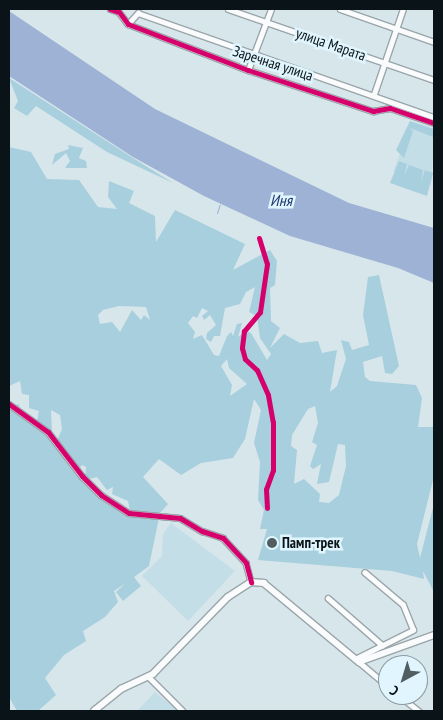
<!DOCTYPE html>
<meta charset="utf-8">
<style>
body{margin:0}
#map{position:relative;width:443px;height:720px;overflow:hidden;background:#d7e6eb;font-family:"PT Sans Narrow",sans-serif}
div>[style]{position:absolute}
.built>*{inset:0;background:#c4dee8}
.green>*{inset:0;background:#a7cfdd}
.water>*{inset:0;background:#9db2d4}
.stream>*{height:1px;margin:-0.5px;padding:0 0.5px;transform-origin:0.5px;border-radius:0.5px;background:#9db2d4}
.roads{filter:drop-shadow(1px 0 #9ba6aa) drop-shadow(-1px 0 #9ba6aa) drop-shadow(0 1px #9ba6aa) drop-shadow(0 -1px #9ba6aa)}
.minor>*{height:4.5px;margin:-2.25px;padding:0 2.25px;transform-origin:2.25px;border-radius:2.25px;background:#f9fbfc}
.major>*{height:5.5px;margin:-2.75px;padding:0 2.75px;transform-origin:2.75px;border-radius:2.75px;background:#f9fbfc}
.cycleway>*{height:5px;margin:-2.5px;padding:0 2.5px;transform-origin:2.5px;border-radius:2.5px;background:#d6006c}
.dots>*{width:14px;height:14px;translate:-50% -50%;box-sizing:border-box;border:2px solid #e0f5fd;border-radius:50%}
span{translate:-50% -50%;white-space:nowrap;text-align:center;line-height:1.15;-webkit-text-stroke:5px #e0f5fd;paint-order:stroke}
.street-label{font-size:15px;color:#0a1317}
.poi-label{font-size:15px;color:#0a1317;font-weight:700}
.left{translate:0 -50%;text-align:left}
.water-label{font-size:16px;color:#1d3870;font-style:italic}
.frame{position:absolute;inset:0;border:10px solid #0a1317;pointer-events:none}
.north{position:absolute;left:378px;top:655px;width:50px;height:50px;box-sizing:border-box;background:#e0f5fd;border:1px solid #8a9ba1;border-radius:50%;rotate:219deg;font-size:14px;font-weight:700;line-height:20px;text-align:center;color:#0a1317}
.north::after{content:'';display:block;margin:auto;width:18px;height:22px;background:#525d61;clip-path:polygon(50% 0,100% 100%,50% 72%,0 100%)}
</style>
<div id="map">
<div class="built">
<div style="clip-path:polygon(410px 128px,434px 137px,431px 185px,393px 172px)"></div>
<div style="clip-path:polygon(171px 523px,235px 571px,188px 621px,142px 576px,162px 556px,163px 534px)"></div>
<div style="clip-path:polygon(155px 692px,178px 711px,137px 711px)"></div>
</div>
<div class="green">
<div style="clip-path:polygon(9px 78px,133px 158px,173px 183px,107px 152px,36px 106px,27px 116px,14px 108px,18px 101px)"></div>
<div style="clip-path:polygon(410px 121px,434px 129px,434px 133px,433px 137px,410px 128px,413px 131px,406px 152px,402px 150px,406px 152px,404px 158px,396px 150px)"></div>
<div style="clip-path:polygon(68px 145px,83px 148px,79px 158px,86px 161px,87px 168px,65px 168px,70px 161px,66px 153px,52px 165px,55px 154px,69px 149px)"></div>
<div style="clip-path:polygon(evenodd,9px 147px,31px 152px,47px 179px,79px 180px,98px 207px,117px 209px,108px 197px,109px 181px,134px 191px,129px 203px,155px 216px,156px 242px,175px 210px,245px 244px,233px 270px,270px 250px,277px 261px,275px 285px,270px 288px,271px 321px,280px 328px,270px 348px,284px 334px,300px 343px,318px 341px,322px 353px,337px 350px,330px 392px,337px 386px,346px 359px,341px 340px,349px 342px,352px 350px,369px 345px,363px 315px,368px 277px,379px 275px,399px 366px,392px 374px,385px 373px,382px 356px,363px 362px,365px 377px,370px 381px,416px 385px,422px 398px,418px 427px,434px 427px,434px 476px,417px 544px,420px 558px,434px 504px,434px 592px,423px 571px,424px 579px,392px 571px,258px 560px,267px 529px,260px 529px,264px 510px,258px 500px,260px 462px,254px 443px,261px 410px,254px 399px,245px 439px,233px 458px,201px 463px,181px 475px,159px 459px,143px 477px,168px 504px,160px 513px,149px 566px,134px 577px,141px 586px,123px 601px,116px 592px,126px 583px,114px 591px,118px 602px,105px 617px,83px 631px,86px 641px,64px 655px,45px 678px,56px 695px,38px 711px,17px 711px,9px 697px,9px 408px,19px 404px,20px 414px,56px 443px,62px 429px,60px 415px,51px 410px,52px 434px,37px 422px,39px 411px,29px 408px,29px 395px,22px 394px,20px 381px,9px 386px,9px 147px,255px 287px,249px 312px,257px 316px,260px 338px,271px 354px,267px 360px,251px 333px,246px 331px,238px 337px,242px 323px,237px 324px,233px 336px,231px 332px,227px 336px,219px 356px,214px 355px,202px 335px,193px 339px,195px 332px,188px 323px,193px 316px,197px 318px,202px 308px,208px 311px,202px 316px,204px 320px,210px 315px,216px 325px,207px 333px,206px 339px,211px 342px,214px 336px,220px 336px,225px 308px,240px 304px,246px 292px,255px 287px,9px 147px,119px 306px,146px 307px,150px 320px,144px 315px,141px 320px,132px 310px,120px 332px,112px 322px,100px 324px,98px 315px,103px 310px,119px 306px,9px 147px,227px 359px,229px 368px,247px 384px,230px 396px,232px 385px,221px 366px,227px 359px,9px 147px,315px 406px,318px 423px,312px 442px,317px 445px,310px 466px,313px 469px,321px 464px,317px 484px,329px 482px,338px 444px,345px 445px,346px 466px,339px 495px,329px 503px,319px 502px,320px 494px,304px 479px,294px 484px,297px 450px,291px 446px,292px 435px,308px 409px,315px 406px,9px 147px,82px 465px,86px 467px,85px 480px,97px 477px,107px 490px,113px 487px,112px 494px,128px 501px,131px 515px,86px 483px,79px 469px,82px 465px)"></div>
<div style="clip-path:polygon(399px 161px,407px 164px,404px 176px,409px 165px,423px 170px,421px 182px,425px 170px,433px 173px,427px 196px,390px 183px)"></div>
</div>
<div class="water">
<div style="clip-path:polygon(9px 11px,155px 109px,349px 203px,434px 228px,434px 283px,398px 268px,290px 236px,204px 196px,133px 157px,9px 76px)"></div>
</div>
<div class="stream">
<div style="left:217px;top:213px;width:9px;rotate:-72deg"></div>
</div>
<div class="roads">
<div class="minor">
<div style="left:110px;top:9px;width:9px;rotate:18deg"></div>
<div style="left:119px;top:12px;width:15px;rotate:53deg"></div>
<div style="left:128px;top:24px;width:129px;rotate:21deg"></div>
<div style="left:248px;top:70px;width:132px;rotate:18.2deg"></div>
<div style="left:373px;top:111px;width:17px;rotate:-10deg"></div>
<div style="left:390px;top:108px;width:46px;rotate:18.8deg"></div>
<div style="left:228px;top:9px;width:218px;rotate:19deg"></div>
<div style="left:340px;top:9px;width:100px;rotate:19.3deg"></div>
<div style="left:128px;top:24px;width:15px;rotate:-48deg"></div>
<div style="left:138px;top:13px;width:314px;rotate:19.4deg"></div>
<div style="left:248px;top:70px;width:65px;rotate:-69.3deg"></div>
<div style="left:374px;top:94px;width:90px;rotate:-71.2deg"></div>
<div style="left:9px;top:404px;width:48px;rotate:35.7deg"></div>
<div style="left:48px;top:432px;width:56px;rotate:52.3deg"></div>
<div style="left:82px;top:476px;width:27px;rotate:45deg"></div>
<div style="left:101px;top:495px;width:33px;rotate:33deg"></div>
<div style="left:129px;top:513px;width:51px;rotate:5.6deg"></div>
<div style="left:180px;top:518px;width:26px;rotate:31deg"></div>
<div style="left:202px;top:531px;width:22px;rotate:18deg"></div>
<div style="left:223px;top:538px;width:34px;rotate:47deg"></div>
<div style="left:246px;top:563px;width:20px;rotate:75deg"></div>
<div style="left:328px;top:598px;width:72px;rotate:41deg"></div>
<div style="left:355px;top:659px;width:65px;rotate:-26.6deg"></div>
<div style="left:413px;top:630px;width:27px;rotate:-112deg"></div>
<div style="left:403px;top:605px;width:50px;rotate:-139.9deg"></div>
<div style="left:359px;top:662px;width:38px;rotate:40deg"></div>
<div style="left:148px;top:676px;width:49px;rotate:45deg"></div>
<div style="left:399px;top:695px;width:26px;rotate:39deg"></div>
</div>
<div class="major">
<div style="left:94px;top:711px;width:35px;rotate:-39deg"></div>
<div style="left:121px;top:689px;width:35px;rotate:-25deg"></div>
<div style="left:153px;top:674px;width:107px;rotate:-45.8deg"></div>
<div style="left:228px;top:597px;width:27px;rotate:-33deg"></div>
<div style="left:251px;top:582px;width:13px;rotate:4deg"></div>
<div style="left:264px;top:583px;width:124px;rotate:39.7deg"></div>
<div style="left:359px;top:662px;width:80px;rotate:-19.8deg"></div>
</div>
</div>
<div class="cycleway">
<div style="left:110px;top:9px;width:9px;rotate:18deg"></div>
<div style="left:119px;top:12px;width:15px;rotate:53deg"></div>
<div style="left:128px;top:24px;width:129px;rotate:21deg"></div>
<div style="left:248px;top:70px;width:132px;rotate:18.2deg"></div>
<div style="left:373px;top:111px;width:17px;rotate:-10deg"></div>
<div style="left:390px;top:108px;width:46px;rotate:18.8deg"></div>
<div style="left:259px;top:238px;width:27px;rotate:73deg"></div>
<div style="left:267px;top:264px;width:49px;rotate:98.3deg"></div>
<div style="left:260px;top:312px;width:25px;rotate:130deg"></div>
<div style="left:244px;top:331px;width:17px;rotate:97deg"></div>
<div style="left:242px;top:348px;width:11px;rotate:75deg"></div>
<div style="left:245px;top:359px;width:16px;rotate:43deg"></div>
<div style="left:257px;top:370px;width:27px;rotate:66deg"></div>
<div style="left:268px;top:395px;width:27px;rotate:80deg"></div>
<div style="left:273px;top:422px;width:48px;rotate:90deg"></div>
<div style="left:273px;top:470px;width:20px;rotate:110deg"></div>
<div style="left:266px;top:489px;width:19px;rotate:87deg"></div>
<div style="left:9px;top:404px;width:48px;rotate:35.7deg"></div>
<div style="left:48px;top:432px;width:56px;rotate:52.3deg"></div>
<div style="left:82px;top:476px;width:27px;rotate:45deg"></div>
<div style="left:101px;top:495px;width:33px;rotate:33deg"></div>
<div style="left:129px;top:513px;width:51px;rotate:5.6deg"></div>
<div style="left:180px;top:518px;width:26px;rotate:31deg"></div>
<div style="left:202px;top:531px;width:22px;rotate:18deg"></div>
<div style="left:223px;top:538px;width:34px;rotate:47deg"></div>
<div style="left:246px;top:563px;width:20px;rotate:75deg"></div>
</div>
<div class="dots">
<div style="left:272px;top:543px;background:#525d61"></div>
</div>
<div class="street-label">
<span style="left:331px;top:44px;rotate:19deg">улица Марата</span>
<span style="left:273px;top:63px;rotate:18deg">Заречная улица</span>
</div>
<div class="poi-label">
<span class="left" style="left:282px;top:543px">Памп-трек</span>
</div>
<div class="water-label">
<span style="left:281px;top:200px">Иня</span>
</div>
<div class="frame"></div>
<div class="north">С</div>
</div>
